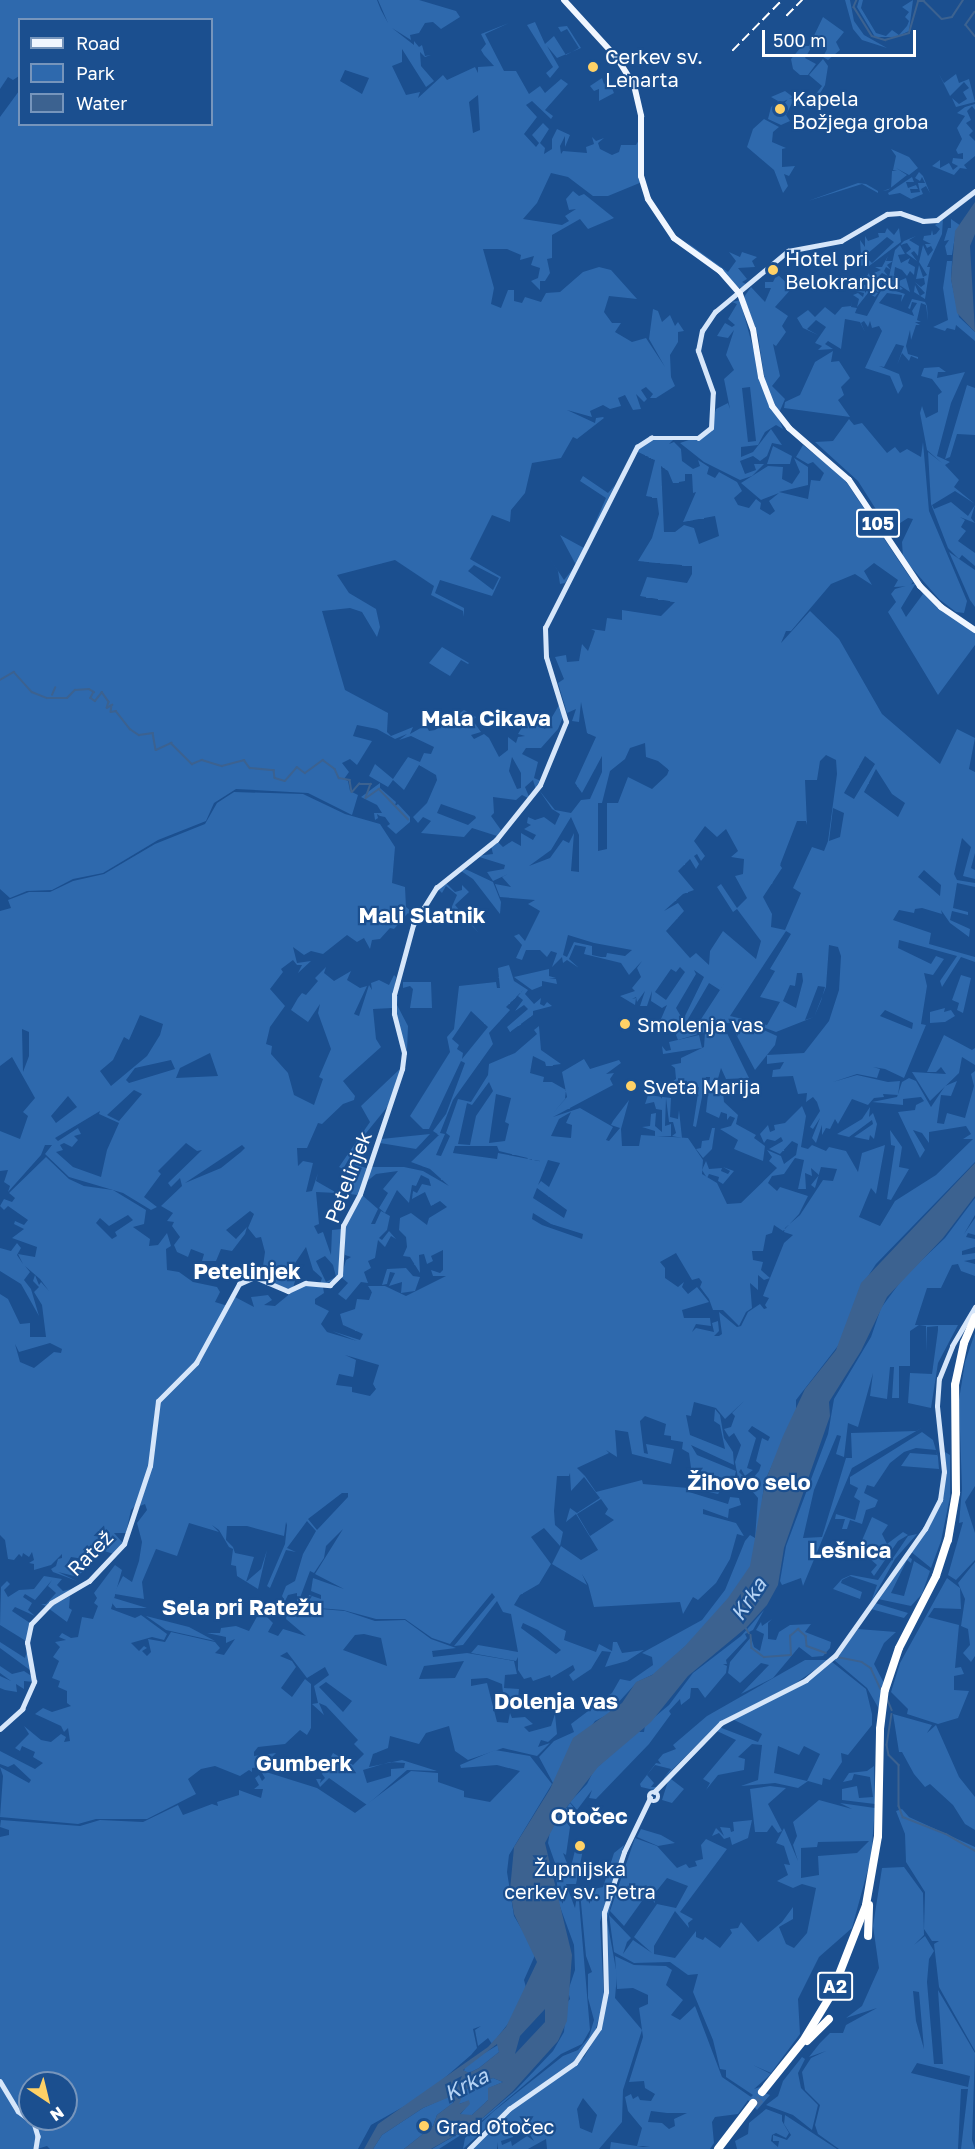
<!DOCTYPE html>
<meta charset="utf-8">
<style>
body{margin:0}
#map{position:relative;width:975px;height:2149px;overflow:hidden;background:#1b4f8f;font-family:"Golos Text",sans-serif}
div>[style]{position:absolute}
.green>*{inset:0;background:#2e69ad}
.water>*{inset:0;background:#3c6290}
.stream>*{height:1.5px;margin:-0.75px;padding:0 0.75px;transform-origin:0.75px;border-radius:0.75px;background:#3c6290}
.motorway-tunnel>*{height:8px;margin-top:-4px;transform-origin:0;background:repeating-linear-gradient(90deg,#3d69a0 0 8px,transparent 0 12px)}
.secondary>*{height:4.5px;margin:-2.25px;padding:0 2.25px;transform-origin:2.25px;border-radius:2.25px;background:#d6e6fa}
.secondary>.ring{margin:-2.25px;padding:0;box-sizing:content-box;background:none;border:4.5px solid #d6e6fa;border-radius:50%}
.primary>*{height:6px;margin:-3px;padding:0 3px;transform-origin:3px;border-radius:3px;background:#f0f6ff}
.motorway>*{height:8px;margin:-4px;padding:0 4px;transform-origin:4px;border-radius:4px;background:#fff}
.rail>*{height:1.5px;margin-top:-0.75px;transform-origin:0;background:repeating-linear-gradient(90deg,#fff 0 10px,transparent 0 14.5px)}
.dots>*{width:16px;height:16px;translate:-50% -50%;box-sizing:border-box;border:3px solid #1b4f8f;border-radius:50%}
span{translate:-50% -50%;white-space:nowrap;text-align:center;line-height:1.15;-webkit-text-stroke:4.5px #1b4f8f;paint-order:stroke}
.shield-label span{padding:2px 4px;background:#1b4f8f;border:2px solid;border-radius:4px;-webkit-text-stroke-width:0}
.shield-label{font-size:18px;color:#fff;font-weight:700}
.poi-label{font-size:20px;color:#fff}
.left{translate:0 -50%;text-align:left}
.street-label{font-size:20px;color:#fff}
.water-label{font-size:21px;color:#b5d3f5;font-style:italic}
.quarter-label{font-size:22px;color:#fff;font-weight:700}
.legend{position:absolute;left:18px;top:18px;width:195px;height:108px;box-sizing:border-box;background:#1b4f8f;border:2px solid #7695bc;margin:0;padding:8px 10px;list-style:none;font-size:18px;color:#fff}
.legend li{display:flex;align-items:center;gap:12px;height:30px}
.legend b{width:30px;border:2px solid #7695bc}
.north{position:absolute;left:18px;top:2071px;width:60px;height:60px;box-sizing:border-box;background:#1b4f8f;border:2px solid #7695bc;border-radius:50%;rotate:145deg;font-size:16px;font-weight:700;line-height:24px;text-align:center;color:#fff}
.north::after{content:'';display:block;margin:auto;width:21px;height:27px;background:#ffd166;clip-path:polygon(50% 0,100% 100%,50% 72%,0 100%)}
.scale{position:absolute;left:762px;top:30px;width:154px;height:27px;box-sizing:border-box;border:3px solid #fff;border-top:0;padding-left:8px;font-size:18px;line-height:21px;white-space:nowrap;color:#fff;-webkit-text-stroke:4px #1b4f8f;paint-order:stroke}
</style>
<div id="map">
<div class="green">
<div style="clip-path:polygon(evenodd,0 0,377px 0,381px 10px,388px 23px,378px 0,419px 0,456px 11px,460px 17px,441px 29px,433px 22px,425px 23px,419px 33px,410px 35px,411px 40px,392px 28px,414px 45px,414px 41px,419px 47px,422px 45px,425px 56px,431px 55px,425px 57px,420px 52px,421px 66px,434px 81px,426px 87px,402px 49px,402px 62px,392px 66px,406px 95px,420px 92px,418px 98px,443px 75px,447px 80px,475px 67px,478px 73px,478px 67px,494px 66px,484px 55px,481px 50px,486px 44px,481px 34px,509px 23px,485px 34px,504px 71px,516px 71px,529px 94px,540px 86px,545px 93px,561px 79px,568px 84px,545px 110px,553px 116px,551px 119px,532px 101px,526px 105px,537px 117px,524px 134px,536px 147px,539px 143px,532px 135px,543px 123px,549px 129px,540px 143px,545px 148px,544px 154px,552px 149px,552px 139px,557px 129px,570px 135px,565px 147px,565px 136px,560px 146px,561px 154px,563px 151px,587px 153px,586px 147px,594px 144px,592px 137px,596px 141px,604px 138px,598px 143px,600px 149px,612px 155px,619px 152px,621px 145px,636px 145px,640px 138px,642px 182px,608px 196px,593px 196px,568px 177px,551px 173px,537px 203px,523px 219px,562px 225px,569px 221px,565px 216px,576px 209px,569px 210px,566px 199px,573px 191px,579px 196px,584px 194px,614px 218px,588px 229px,580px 219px,552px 235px,552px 258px,547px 259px,550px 273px,545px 281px,540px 281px,540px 290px,531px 281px,538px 278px,540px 268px,531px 265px,534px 256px,520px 260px,521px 255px,507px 249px,483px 249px,494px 288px,491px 304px,501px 308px,508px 290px,514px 290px,514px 301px,522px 303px,525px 297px,541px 302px,546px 293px,560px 292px,583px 272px,599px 267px,611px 270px,637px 299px,609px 296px,604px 312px,612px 323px,621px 323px,615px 332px,632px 342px,646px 338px,665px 367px,649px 339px,653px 309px,658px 311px,662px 322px,670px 315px,675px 326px,678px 322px,684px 331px,678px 332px,678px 342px,670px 355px,671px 377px,675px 386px,656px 398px,650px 398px,653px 394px,646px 387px,641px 390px,647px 399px,644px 402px,636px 394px,641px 409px,633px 410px,625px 395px,618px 398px,621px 406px,610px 409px,603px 405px,590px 411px,592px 417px,567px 410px,595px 423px,596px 418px,603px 417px,604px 418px,577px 439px,573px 437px,561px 458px,532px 463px,525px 493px,511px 510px,510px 522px,492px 515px,470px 559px,501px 577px,492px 596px,440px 580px,435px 593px,464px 608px,464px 617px,463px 611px,431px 595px,434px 586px,395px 560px,337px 575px,349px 593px,376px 609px,380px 627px,377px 637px,362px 612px,350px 608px,322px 611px,345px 690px,388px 713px,387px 732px,391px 736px,413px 727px,410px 734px,426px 725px,429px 731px,435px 730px,464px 710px,476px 717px,473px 721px,481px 732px,471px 735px,474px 739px,484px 734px,489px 738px,499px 757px,508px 750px,508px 737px,516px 743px,518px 737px,525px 736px,518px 734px,527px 719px,545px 729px,559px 705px,563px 717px,558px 729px,541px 748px,526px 748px,522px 754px,538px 762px,534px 778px,541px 781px,536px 790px,533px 780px,525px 787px,530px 799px,522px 795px,516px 800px,493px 797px,494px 813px,491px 816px,501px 830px,497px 836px,472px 828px,464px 837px,421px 833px,431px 821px,423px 817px,418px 823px,413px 817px,427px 803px,437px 780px,436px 775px,419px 765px,404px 790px,393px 780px,388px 787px,369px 776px,375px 764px,393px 779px,408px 757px,420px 762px,424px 753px,431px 754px,434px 747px,411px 736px,399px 740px,407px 734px,395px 739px,377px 729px,357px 725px,353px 736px,372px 741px,357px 765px,350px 759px,342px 763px,349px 772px,344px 779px,348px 781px,350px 791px,358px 795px,352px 815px,308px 793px,236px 789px,214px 803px,206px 821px,158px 840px,103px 873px,73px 879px,52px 890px,27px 891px,10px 898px,0 889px,0 117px,19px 91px,20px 124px,212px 124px,212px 20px,20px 20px,19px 76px,13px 80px,8px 77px,0 89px,0 0,345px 70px,369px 78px,362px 94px,340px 81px,345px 70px,0 0,478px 95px,480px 130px,473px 133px,469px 102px,478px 95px,0 0,474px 565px,499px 578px,493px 590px,468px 571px,474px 565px,0 0,512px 757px,521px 773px,521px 788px,517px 789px,509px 771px,512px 757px,0 0,441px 804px,475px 816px,476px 818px,468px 825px,437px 813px,441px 804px)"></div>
<div style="clip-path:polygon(845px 0,850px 0,854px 21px,864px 35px,887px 48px,862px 40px,853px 29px)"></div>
<div style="clip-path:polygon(859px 0,863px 0,861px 8px,876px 33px,886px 36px,892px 30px,899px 35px,907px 26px,909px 21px,905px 17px,909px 12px,902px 7px,913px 0,909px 31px,896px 37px,875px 37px,857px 7px)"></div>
<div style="clip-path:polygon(823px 17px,844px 32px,836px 42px,840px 50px,828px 60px,823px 57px,827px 49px,814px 43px,805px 58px,816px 64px,808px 75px,800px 75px,793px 69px,791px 59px,802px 46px,809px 46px)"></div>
<div style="clip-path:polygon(535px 22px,545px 44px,554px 36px,566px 55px,579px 48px,567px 29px,561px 32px,558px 27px,567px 26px,581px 48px,557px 58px,547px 46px,559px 67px,550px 78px,546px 73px,553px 67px,527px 25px)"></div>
<div style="clip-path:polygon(823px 59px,828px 66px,825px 85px,813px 105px,809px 103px,822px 86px,809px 75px)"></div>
<div style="clip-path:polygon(939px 74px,944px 83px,956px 74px,959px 83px,969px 79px,975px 102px,956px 107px,952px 98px,959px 104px,967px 99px,963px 92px,969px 88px,964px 82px,950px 96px)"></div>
<div style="clip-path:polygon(602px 78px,604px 84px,609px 81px,614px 93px,599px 101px,599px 89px,594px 91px,590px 86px)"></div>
<div style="clip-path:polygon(785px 91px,793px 97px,778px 104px,777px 113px,782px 113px,782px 106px,788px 99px,795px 98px,802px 102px,800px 105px,793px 101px,786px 115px,790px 121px,781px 125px,768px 119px,771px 107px,778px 101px,771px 97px)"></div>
<div style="clip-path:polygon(975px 104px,975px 110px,972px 106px,967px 111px,971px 120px,966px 123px,973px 131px,969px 135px,975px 141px,975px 156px,964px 165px,967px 169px,960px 168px,954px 175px,932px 166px,940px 160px,940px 168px,949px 163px,953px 170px,958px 166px,952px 163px,953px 158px,963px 159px,963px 153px,958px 154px,956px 150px,962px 139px,957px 128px,965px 116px,957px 113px,955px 117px,957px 113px,965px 107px)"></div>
<div style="clip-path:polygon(764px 119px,779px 127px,773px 132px,772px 142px,786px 148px,782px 149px,782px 167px,795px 166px,789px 176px,784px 174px,788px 186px,783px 193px,774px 170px,747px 147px,753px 129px)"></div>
<div style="clip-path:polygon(891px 149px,909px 157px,918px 168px,909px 175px,896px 168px,907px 175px,888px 190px,883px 191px,891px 188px,892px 171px,897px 171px,893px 170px,896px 156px)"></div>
<div style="clip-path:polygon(919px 172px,923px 176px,930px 193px,926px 186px,921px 189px,923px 194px,911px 199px,900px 193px,889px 195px,888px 193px,912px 177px,914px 182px,906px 182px,908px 188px,916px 185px,918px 189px,910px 189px,911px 193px,920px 192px,918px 183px,925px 183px,922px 177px,920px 181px,915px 178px)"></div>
<div style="clip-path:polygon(858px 183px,866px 184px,878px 191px,878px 193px,862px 184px,808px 201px)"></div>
<div style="clip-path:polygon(943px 219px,942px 234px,927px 267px,930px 267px,925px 299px,914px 292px,915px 285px,920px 296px,925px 293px,915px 282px,921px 287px,925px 284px,924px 278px,916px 279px,919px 265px,923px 277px,927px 275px,919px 262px,923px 245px,928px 256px,933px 250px,931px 246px,927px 248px,925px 244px,931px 244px,923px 240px,924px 236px,931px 235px,932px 230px,933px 235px,936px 234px,940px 229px,935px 225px)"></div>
<div style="clip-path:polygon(951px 219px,961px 226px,955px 236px,952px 255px,947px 255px,945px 246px,949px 240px,944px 241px,948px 228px,951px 228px)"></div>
<div style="clip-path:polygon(887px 228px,894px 235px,899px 228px,901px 242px,869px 266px,867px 258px,872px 263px,894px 242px,887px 237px,867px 254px,866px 265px,852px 267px,852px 256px,861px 255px,860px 240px,865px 247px,865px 236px,868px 241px,879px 237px,878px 233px,885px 233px)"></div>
<div style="clip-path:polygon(916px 236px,909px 240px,919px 246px,918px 256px,914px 251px,911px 253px,917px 261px,906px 253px,911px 249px,907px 243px,900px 245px,905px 254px,898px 255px,901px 263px,910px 258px,908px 263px,915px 267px,914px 275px,910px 271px,907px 276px,902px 270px,895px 267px,894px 275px,899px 281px,906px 278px,910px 292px,896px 283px,903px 289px,896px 291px,905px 294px,901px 302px,902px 295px,887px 293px,879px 303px,914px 316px,912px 311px,917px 303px,912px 302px,910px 309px,908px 308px,912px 299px,925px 302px,927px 306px,928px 321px,926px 305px,921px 303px,917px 320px,921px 322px,915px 322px,920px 325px,916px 325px,911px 340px,910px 330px,906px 346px,908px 354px,918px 357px,918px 359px,911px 356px,909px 361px,902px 353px,897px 365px,904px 346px,896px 344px,884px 367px,879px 366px,899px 374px,903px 386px,898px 394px,890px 376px,865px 368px,882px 331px,879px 326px,872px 328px,870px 321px,868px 327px,864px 321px,861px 323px,865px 332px,860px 322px,845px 319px,841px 349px,828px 341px,825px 344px,833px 349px,818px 350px,822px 346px,815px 343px,826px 327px,816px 320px,807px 329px,818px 335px,803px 328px,797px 318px,808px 310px,815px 317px,825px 307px,835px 315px,842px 307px,851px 306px,852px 299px,851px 307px,857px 308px,855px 313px,867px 316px,888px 278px,895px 282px,889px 277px,895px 250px,904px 241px)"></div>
<div style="clip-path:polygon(685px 241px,728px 272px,736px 261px,729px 252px,740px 257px,742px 252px,757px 257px,752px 261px,755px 267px,738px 268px,747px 279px,742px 282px,748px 285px,739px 288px)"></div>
<div style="clip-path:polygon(888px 256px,886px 261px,893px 261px,887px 265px,891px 270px,886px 267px,884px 271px,888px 276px,882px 273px,879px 276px,887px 278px,884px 282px,877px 278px,876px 281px,883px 284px,874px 283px,881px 288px,878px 292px,871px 287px,871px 291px,878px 293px,875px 297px,868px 293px,857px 307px,859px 299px,853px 295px,858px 293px,863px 297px,864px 293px,856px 291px,862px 288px,866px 293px,866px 289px,860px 287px,860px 285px,871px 285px,873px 280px,867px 276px,869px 273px,870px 277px,875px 277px,874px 273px,881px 270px,875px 267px,882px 267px)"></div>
<div style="clip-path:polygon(947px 261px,952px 261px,951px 279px,959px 317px,975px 332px,975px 341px,956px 325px,955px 330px,947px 328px,945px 331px,933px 327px,948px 320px,943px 288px)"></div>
<div style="clip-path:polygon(777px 274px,792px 288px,775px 307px,788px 316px,782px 326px,786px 332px,776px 346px,773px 344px,780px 376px,772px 386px,785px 399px,779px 413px,766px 388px,758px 336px,744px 297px,751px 287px,765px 302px,771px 288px,765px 288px,765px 282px,773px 282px)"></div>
<div style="clip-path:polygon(evenodd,740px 300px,758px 366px,783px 429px,776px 425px,765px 432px,758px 445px,741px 447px,741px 457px,753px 452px,771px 429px,782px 445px,772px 443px,767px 456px,760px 461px,753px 456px,740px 461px,745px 474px,756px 470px,754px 464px,764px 464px,752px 476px,740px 480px,704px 462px,680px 443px,709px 433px,716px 409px,728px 403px,730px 409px,724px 379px,734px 370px,726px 355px,734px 330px,728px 338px,717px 336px,725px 323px,732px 327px,735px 325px,728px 319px,737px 304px,732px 302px,740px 300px,750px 387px,756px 441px,748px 442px,742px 388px,750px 387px)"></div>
<div style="clip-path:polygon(833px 351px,831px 362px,839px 361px,850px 378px,841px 387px,844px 395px,838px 400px,850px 417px,784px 408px,785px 402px,800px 395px,815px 362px)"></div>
<div style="clip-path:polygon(939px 367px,946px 372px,938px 372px,937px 378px,965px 372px,951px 403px,937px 456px,950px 462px,945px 465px,959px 480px,954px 487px,975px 504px,955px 491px,932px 505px,934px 509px,951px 502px,968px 516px,975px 505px,971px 518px,975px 523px,960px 517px,965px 520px,961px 527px,966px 531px,958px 541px,975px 553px,975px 566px,962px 555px,959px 559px,948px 548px,931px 504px,928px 452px,942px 463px,927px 450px,920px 413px,922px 406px,926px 418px,938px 412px,938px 395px,942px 392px,932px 379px,921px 376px,924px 368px)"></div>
<div style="clip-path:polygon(967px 385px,975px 388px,975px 435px,957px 434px,950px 457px,945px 459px)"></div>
<div style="clip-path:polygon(849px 419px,854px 425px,862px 423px,887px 453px,895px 447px,900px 453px,907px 449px,921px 457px,923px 442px,929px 511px,967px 601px,964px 613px,956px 612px,939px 599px,903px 558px,902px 542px,913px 519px,908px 518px,889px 530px,858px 481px,815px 442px,833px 441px)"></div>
<div style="clip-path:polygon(evenodd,649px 440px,673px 440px,669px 444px,674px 442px,681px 449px,682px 461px,693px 469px,700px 466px,698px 460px,709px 467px,707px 474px,715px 478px,719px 472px,737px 482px,742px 491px,734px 498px,738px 505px,749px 508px,756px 499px,761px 503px,760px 509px,770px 515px,775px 511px,769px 501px,779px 493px,761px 500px,741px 483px,768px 466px,783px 467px,782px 479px,792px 484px,800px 472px,794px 458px,808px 467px,808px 485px,779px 492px,808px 499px,811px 480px,820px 481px,824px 473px,813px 462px,808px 464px,796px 457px,803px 445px,843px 477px,913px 582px,910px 586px,894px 587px,898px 580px,874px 563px,864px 571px,872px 585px,855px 574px,831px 584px,791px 631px,786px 631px,781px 643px,810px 611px,839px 639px,882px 714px,940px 764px,957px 729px,975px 738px,969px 769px,975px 772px,975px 853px,971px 868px,975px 870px,975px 879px,963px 876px,971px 847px,962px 838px,954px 874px,957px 880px,975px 883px,975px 887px,957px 883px,953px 908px,968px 912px,968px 915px,952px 911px,950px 920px,970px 929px,969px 937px,950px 923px,941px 910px,942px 914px,922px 908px,915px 909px,914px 913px,899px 910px,893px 920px,931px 933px,929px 944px,975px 957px,975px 962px,961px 957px,942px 987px,940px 981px,957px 956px,899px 940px,898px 948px,931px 964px,936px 956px,944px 959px,933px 975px,924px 973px,927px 986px,921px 1024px,926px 1025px,904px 1078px,885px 1069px,873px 1067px,880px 1069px,877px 1078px,857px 1074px,833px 1082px,857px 1075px,888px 1082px,900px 1081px,898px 1095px,883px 1094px,884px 1097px,874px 1098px,868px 1105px,852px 1099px,838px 1124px,835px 1119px,830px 1129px,826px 1128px,822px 1135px,822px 1125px,816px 1143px,812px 1138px,820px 1118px,813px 1129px,810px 1127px,820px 1111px,817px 1102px,813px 1097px,806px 1102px,807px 1093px,798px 1094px,793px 1076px,772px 1077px,773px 1070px,780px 1069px,784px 1062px,767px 1064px,767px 1055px,804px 1053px,829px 1021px,839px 990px,841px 956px,838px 947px,829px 945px,826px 987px,814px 1017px,776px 1032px,752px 1023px,725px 1023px,725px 1019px,706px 1032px,723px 1025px,749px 1078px,726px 1079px,721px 1068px,717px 1082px,712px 1083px,722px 1083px,724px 1102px,738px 1115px,736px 1124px,756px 1135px,754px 1138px,765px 1146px,763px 1161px,734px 1149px,738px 1140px,720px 1129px,731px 1126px,735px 1118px,730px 1116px,727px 1120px,727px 1114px,721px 1112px,719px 1118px,706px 1112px,710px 1077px,706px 1077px,696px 1127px,693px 1126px,699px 1087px,672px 1091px,668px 1085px,676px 1079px,675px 1068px,671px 1065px,681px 1063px,681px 1058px,704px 1047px,705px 1032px,678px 1040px,676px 1035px,679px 1029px,686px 1033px,694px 1030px,731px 973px,720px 990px,709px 983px,684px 1026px,677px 1020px,669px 1029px,660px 1022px,651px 1030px,648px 1024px,661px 1019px,667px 1005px,662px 1008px,651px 1001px,652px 991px,647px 1006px,640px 1006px,645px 991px,637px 1002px,636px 997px,632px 999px,636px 998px,635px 1005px,620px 996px,635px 991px,632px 988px,641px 977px,637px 968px,642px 961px,629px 975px,621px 963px,584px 954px,586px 947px,575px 945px,569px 959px,579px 968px,567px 960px,563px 963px,562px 957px,552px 967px,557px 953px,551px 951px,547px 957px,540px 950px,526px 950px,522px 960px,516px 958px,522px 945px,514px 936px,519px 934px,525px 941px,540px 911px,528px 904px,535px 900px,500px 897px,495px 884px,511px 887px,502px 877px,508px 874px,493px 881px,487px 872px,504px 869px,505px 865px,476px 856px,493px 854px,491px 846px,497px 841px,503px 847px,512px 841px,521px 846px,521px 833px,533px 840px,536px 835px,524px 829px,531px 825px,527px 823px,528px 817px,535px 820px,544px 817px,555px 825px,560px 814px,552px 809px,539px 790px,555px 810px,571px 813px,581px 800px,590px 799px,602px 772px,602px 756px,582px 793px,575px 783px,596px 737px,587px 733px,581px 702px,579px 722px,572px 721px,576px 709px,567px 713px,558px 683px,564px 679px,555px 657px,566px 655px,567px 662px,579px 661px,582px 644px,588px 651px,593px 637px,595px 631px,591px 629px,605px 631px,607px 618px,622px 620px,622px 610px,661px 616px,675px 602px,640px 596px,647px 577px,687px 583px,692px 574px,692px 566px,638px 561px,652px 538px,659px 514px,657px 498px,646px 496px,655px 460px,636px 451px,649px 440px,661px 466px,668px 471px,673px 483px,685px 481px,685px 474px,692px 474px,693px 493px,696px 492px,683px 522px,715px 516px,719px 536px,699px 544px,694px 528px,684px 525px,675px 532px,664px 532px,661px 466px,649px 440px,645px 743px,646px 757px,658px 761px,669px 770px,667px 775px,652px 789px,628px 777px,618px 803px,607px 803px,607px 849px,598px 851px,598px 803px,602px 803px,610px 771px,625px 759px,630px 748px,645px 743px,649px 440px,826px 755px,836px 760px,837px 774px,828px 841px,824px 851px,812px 847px,793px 888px,801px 893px,785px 930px,771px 927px,772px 914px,763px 897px,782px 868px,780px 865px,797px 821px,806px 821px,807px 825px,805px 780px,817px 780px,820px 761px,826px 755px,649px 440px,865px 756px,875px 764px,854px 799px,844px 793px,865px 756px,649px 440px,876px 769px,892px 794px,905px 803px,898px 817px,864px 792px,876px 769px,649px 440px,833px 808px,844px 813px,840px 837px,829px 841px,833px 808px,649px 440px,571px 817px,579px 835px,579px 872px,571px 871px,574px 833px,569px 843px,563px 840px,550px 858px,529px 866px,551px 850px,571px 817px,649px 440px,705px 826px,717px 837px,726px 829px,738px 851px,731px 857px,744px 859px,743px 874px,735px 876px,747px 898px,737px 908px,721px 884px,717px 887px,733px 912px,737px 909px,761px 941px,756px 959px,723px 931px,710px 951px,709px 965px,696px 953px,690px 958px,666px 931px,684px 911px,678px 903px,664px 911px,683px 894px,694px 890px,678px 871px,690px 859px,696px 869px,699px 864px,694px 856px,697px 854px,701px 861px,705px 856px,694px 841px,705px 826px,649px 440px,924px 870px,941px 885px,940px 896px,918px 877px,924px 870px,649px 440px,786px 931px,791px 934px,770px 969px,775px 971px,760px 997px,780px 1002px,767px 1025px,730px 1016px,786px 931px,649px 440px,568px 935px,594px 943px,632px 950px,625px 956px,607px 953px,606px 957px,601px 957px,592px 955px,592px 946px,574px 942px,567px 957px,563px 955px,568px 935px,649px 440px,680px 967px,685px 972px,666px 1000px,655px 992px,671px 969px,676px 972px,680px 967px,649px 440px,694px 970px,704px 977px,683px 1020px,676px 1008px,696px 974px,694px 970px,649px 440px,797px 973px,802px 973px,803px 981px,796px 1008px,783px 1001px,790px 985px,795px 986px,797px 973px,649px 440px,818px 986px,825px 987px,821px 1001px,814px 1017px,805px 1020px,818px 986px,649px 440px,885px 1010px,913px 1023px,912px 1029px,880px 1016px,885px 1010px)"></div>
<div style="clip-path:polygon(773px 446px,792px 456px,790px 464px,767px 464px)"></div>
<div style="clip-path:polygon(583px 476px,608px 493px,615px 485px,576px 566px,565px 583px,560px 584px,558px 571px,547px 554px,564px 580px,576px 565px,560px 535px,584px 548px,606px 498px,580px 481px)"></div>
<div style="clip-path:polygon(949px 552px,975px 570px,975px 607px,970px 600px)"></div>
<div style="clip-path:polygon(916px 583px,901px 608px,906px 617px,923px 594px,920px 589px,975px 632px,975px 645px,938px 695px,888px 612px,896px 602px,891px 594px,895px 589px)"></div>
<div style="clip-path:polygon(442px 647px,469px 663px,468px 664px,461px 660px,450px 676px,440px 670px,429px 663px)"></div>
<div style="clip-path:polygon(380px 783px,380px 788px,396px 802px,395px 806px,398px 804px,410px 817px,410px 822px,396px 834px,387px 826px,390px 824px,385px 817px,380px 816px,377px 814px,378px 818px,375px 820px,374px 813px,382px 813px,377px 805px,361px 797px)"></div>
<div style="clip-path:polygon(evenodd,234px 792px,303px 794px,345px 814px,380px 824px,395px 847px,392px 883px,405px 887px,406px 907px,416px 915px,414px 918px,408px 913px,394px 929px,390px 928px,380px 939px,372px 940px,370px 949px,364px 938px,357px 942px,347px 935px,323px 954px,311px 951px,304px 955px,293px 947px,297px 963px,311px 961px,298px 973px,302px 965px,297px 965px,293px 960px,281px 969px,283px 972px,270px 989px,285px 1006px,270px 1027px,266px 1044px,272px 1046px,271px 1054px,288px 1073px,294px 1095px,314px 1105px,323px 1079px,319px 1077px,331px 1049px,318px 1013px,320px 1004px,308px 1022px,291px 1010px,298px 998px,302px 993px,306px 995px,318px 981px,315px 978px,326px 967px,324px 973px,334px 981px,351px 971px,347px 980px,360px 988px,367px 986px,354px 1014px,359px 1016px,369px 985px,372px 990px,371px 983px,379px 980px,389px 985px,394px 975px,396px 977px,392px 1008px,373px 1009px,376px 1039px,381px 1047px,343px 1081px,355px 1096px,354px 1100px,343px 1104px,322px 1124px,318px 1123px,307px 1148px,297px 1148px,298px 1166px,303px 1161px,313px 1163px,306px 1192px,312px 1191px,318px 1173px,316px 1181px,337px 1193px,316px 1192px,319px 1224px,314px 1226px,318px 1234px,323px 1232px,331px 1255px,332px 1230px,341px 1229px,343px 1264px,339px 1276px,326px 1284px,320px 1284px,322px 1278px,313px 1270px,306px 1247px,291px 1269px,297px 1274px,293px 1288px,281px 1289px,252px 1275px,252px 1271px,262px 1273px,265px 1252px,261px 1237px,256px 1238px,248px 1228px,254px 1214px,250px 1211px,226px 1230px,236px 1239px,247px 1227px,245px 1234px,232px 1251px,221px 1249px,216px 1261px,202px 1261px,204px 1254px,191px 1249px,188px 1257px,177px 1252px,174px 1245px,180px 1237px,172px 1226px,174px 1222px,167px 1221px,173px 1213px,161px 1206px,182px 1186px,180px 1178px,171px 1187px,168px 1183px,202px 1150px,197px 1151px,186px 1143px,158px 1171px,161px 1174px,144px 1197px,157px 1207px,151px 1210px,123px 1193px,69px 1177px,45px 1154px,52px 1145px,45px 1145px,41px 1155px,8px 1192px,10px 1186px,4px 1182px,8px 1170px,0 1171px,0 1131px,20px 1139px,28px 1116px,23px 1112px,35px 1098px,12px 1057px,0 1066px,0 911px,11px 908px,8px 900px,29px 892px,50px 892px,73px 881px,104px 874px,155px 844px,205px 824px,217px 803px,234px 792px,140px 1015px,163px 1024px,160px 1035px,147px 1056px,111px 1086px,100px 1071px,113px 1060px,124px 1037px,129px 1040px,140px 1015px,234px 792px,22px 1029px,29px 1032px,29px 1056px,23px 1072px,22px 1029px,234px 792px,210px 1053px,218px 1076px,176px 1078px,180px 1068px,210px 1053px,234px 792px,171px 1060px,175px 1069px,129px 1083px,126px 1080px,135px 1068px,171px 1060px,234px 792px,134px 1090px,142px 1094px,119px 1121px,107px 1115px,134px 1090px,234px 792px,68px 1096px,77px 1107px,56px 1123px,51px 1116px,68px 1096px,234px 792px,100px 1111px,99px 1114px,119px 1123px,107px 1150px,101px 1177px,73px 1167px,56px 1152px,63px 1150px,60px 1145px,64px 1143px,72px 1147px,78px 1140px,74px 1136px,81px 1134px,78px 1128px,58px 1141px,55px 1138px,100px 1111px,234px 792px,242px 1145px,245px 1148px,241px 1152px,221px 1168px,185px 1183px,242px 1145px,234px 792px,325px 1256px,333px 1265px,336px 1277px,326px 1282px,316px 1261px,325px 1256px)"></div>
<div style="clip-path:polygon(461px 867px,493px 882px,501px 902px,500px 914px,473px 879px,458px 869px)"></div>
<div style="clip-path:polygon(445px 882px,455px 892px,462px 890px,462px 885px,469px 892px,455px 905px,479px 933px,456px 909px,450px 911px,457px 895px,446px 886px,442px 893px,438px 889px)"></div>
<div style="clip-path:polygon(evenodd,509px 965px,514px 981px,528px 990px,525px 994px,534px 1004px,541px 998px,540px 1004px,544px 1006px,547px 1002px,552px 1006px,533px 1011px,533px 1015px,510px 1032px,507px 1027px,528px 1009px,524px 1005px,515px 1011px,523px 1000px,518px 996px,523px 990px,506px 1007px,510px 1010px,489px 1033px,493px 1044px,453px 1100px,440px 1133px,445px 1134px,436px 1155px,441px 1156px,450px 1136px,446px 1133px,458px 1099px,471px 1102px,488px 1075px,489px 1064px,515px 1053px,537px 1034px,534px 1030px,539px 1026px,541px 1050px,561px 1064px,546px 1066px,545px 1062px,533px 1056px,530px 1073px,544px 1077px,543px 1082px,552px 1082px,566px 1090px,565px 1099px,553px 1113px,567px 1097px,562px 1072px,584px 1059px,590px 1069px,619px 1060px,621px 1063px,606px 1074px,614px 1073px,610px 1079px,613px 1085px,553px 1117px,580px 1108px,613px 1127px,606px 1140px,609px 1141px,620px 1128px,611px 1125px,613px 1121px,629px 1100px,621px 1129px,622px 1146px,639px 1146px,641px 1135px,688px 1138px,703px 1160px,702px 1174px,717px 1183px,727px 1204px,741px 1203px,777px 1168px,769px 1161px,772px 1157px,767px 1150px,781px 1156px,784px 1164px,796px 1155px,798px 1144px,792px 1141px,780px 1154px,769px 1149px,783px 1141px,781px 1137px,775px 1141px,767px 1139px,764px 1143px,760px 1134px,768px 1125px,770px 1132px,775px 1130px,774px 1125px,785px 1123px,802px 1106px,806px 1116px,801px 1147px,808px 1149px,812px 1145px,826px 1151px,829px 1147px,846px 1151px,858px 1172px,862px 1153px,885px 1145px,876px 1194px,871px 1188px,859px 1217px,880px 1226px,895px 1201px,936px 1175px,973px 1139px,963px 1139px,971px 1134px,966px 1126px,929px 1132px,929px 1143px,922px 1133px,913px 1130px,925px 1150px,920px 1158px,898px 1112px,915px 1110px,916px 1105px,924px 1101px,921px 1097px,903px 1099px,903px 1105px,872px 1102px,897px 1097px,902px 1082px,909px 1078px,916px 1081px,931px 1107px,945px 1086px,957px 1081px,951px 1096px,941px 1095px,937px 1123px,944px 1124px,947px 1113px,965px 1118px,974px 1086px,971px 1074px,975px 1071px,975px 1162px,876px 1264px,859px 1290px,841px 1342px,796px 1400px,796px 1413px,764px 1483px,756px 1565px,703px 1630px,656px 1673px,637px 1682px,607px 1715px,595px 1721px,553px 1783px,539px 1757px,554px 1741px,574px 1732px,571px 1724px,612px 1693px,620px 1679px,630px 1681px,653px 1665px,652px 1657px,642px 1653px,702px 1620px,725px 1590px,745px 1541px,750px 1535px,755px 1538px,758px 1498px,747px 1485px,759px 1471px,761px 1465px,756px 1461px,762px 1438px,768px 1441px,770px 1437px,752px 1426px,748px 1431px,756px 1438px,747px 1468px,753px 1470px,745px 1476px,741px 1469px,739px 1472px,744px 1477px,739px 1483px,735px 1462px,741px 1445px,734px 1433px,729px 1437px,724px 1429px,731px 1427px,735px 1416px,732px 1413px,744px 1401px,725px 1419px,716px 1408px,694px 1402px,691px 1416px,686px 1415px,690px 1435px,725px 1449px,720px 1425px,714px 1421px,715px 1409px,720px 1415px,724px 1438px,733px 1452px,734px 1465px,691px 1445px,697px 1455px,736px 1471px,733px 1485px,723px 1487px,718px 1494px,691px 1488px,692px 1484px,713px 1490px,718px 1479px,732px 1481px,691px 1468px,689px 1453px,682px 1449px,683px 1442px,671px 1440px,671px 1436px,664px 1435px,666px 1424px,645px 1416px,640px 1421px,644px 1453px,648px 1454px,646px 1444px,674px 1449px,671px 1464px,632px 1454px,628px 1432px,615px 1430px,617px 1457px,606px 1450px,609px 1453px,577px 1468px,585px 1476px,596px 1492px,642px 1480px,643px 1484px,688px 1488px,689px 1492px,728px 1504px,730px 1497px,739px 1498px,741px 1505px,729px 1509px,728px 1518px,703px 1509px,703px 1514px,736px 1523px,744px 1536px,737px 1534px,730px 1559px,716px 1583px,698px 1600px,693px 1597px,683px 1614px,680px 1602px,594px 1607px,588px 1584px,582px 1574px,587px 1585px,552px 1564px,561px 1546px,581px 1560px,598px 1550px,576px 1514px,566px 1522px,570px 1508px,577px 1513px,600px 1498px,584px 1477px,571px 1491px,570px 1473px,569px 1476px,557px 1476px,554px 1511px,555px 1525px,563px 1532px,560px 1546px,544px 1528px,531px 1537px,551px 1564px,539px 1584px,520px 1595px,514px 1605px,566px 1631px,564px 1640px,596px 1652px,599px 1644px,612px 1651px,613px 1642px,617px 1642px,622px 1653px,644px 1650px,627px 1661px,605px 1667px,611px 1652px,602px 1651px,591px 1669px,573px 1681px,569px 1675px,575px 1670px,573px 1665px,551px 1678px,550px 1675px,533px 1681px,531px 1677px,524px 1679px,518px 1670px,518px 1657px,516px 1661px,471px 1653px,478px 1645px,518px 1652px,511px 1614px,503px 1612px,497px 1601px,463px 1645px,454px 1646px,495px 1597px,492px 1593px,450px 1644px,432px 1638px,405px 1619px,376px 1619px,343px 1610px,306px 1607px,309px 1595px,321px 1599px,321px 1595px,311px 1591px,313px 1578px,344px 1589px,315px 1574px,343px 1529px,326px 1546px,324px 1558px,314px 1573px,310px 1571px,297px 1606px,297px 1593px,288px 1595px,285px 1601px,282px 1596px,286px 1586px,295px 1581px,303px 1554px,316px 1531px,307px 1521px,287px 1548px,296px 1552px,286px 1550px,270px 1588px,267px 1586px,285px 1544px,287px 1525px,286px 1522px,284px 1536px,247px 1526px,227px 1526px,226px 1540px,233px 1547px,235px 1553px,254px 1557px,246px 1582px,261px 1569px,267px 1550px,258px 1589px,237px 1576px,236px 1566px,231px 1565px,233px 1549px,229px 1547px,219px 1530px,212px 1525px,219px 1532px,189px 1523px,177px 1556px,156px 1549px,142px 1582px,144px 1599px,115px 1594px,114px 1598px,147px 1608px,116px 1608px,112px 1603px,115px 1591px,123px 1576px,132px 1582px,139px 1561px,142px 1542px,137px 1523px,147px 1510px,145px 1504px,140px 1506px,152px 1464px,158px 1404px,197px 1365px,235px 1297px,254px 1307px,251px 1297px,268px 1295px,272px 1300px,264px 1305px,275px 1306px,298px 1287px,307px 1284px,323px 1287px,324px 1293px,315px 1299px,315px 1304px,329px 1311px,321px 1324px,327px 1332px,357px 1341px,332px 1331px,360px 1340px,363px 1334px,343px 1325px,340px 1314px,355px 1309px,357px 1299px,369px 1300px,372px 1292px,368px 1286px,385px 1286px,406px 1296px,446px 1276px,433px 1276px,431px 1270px,440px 1273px,443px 1270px,443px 1250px,431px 1256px,433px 1261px,427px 1264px,424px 1254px,419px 1255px,420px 1273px,410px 1257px,403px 1256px,407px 1247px,406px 1237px,399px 1230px,400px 1218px,411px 1213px,427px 1225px,429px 1218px,447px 1207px,440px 1201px,431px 1206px,425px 1192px,412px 1199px,413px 1191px,417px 1193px,422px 1184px,431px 1186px,429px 1179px,421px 1175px,416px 1186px,412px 1185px,409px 1203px,397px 1190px,385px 1213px,379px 1208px,388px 1193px,383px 1189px,398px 1171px,376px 1174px,366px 1182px,371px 1167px,404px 1167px,423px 1171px,449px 1186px,430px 1169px,411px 1162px,439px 1135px,433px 1131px,446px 1114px,465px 1063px,461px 1061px,429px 1129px,423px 1129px,410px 1116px,450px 1052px,447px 1037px,454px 1029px,459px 986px,496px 982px,497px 988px,500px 988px,498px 968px,509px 965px,471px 1011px,488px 1027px,462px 1059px,463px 1053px,457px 1049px,459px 1045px,452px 1039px,471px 1011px,509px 965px,489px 1082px,493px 1091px,476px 1116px,470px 1145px,458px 1144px,467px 1103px,472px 1105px,489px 1082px,509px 965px,496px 1094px,511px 1098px,505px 1122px,509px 1124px,505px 1141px,489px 1143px,496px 1094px,509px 965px,571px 1112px,566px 1123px,572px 1125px,571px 1138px,551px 1136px,559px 1119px,571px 1112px,509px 965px,455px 1146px,497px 1146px,499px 1151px,544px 1162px,498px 1153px,497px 1159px,453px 1153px,455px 1146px,509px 965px,795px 1158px,804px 1160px,798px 1189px,806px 1189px,805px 1173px,812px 1176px,811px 1168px,819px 1175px,811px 1185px,815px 1188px,821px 1167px,837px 1169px,833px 1181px,823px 1180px,800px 1215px,785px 1228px,784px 1232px,793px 1235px,784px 1243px,766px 1288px,763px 1296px,769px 1298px,765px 1305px,767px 1308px,764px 1309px,760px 1304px,748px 1312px,741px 1326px,737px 1327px,719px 1312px,722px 1334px,719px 1336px,714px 1336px,719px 1331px,718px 1321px,712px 1323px,714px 1332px,696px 1328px,692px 1332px,696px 1324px,711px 1326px,710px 1318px,684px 1318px,682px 1310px,709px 1302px,697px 1287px,688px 1294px,682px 1287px,684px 1282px,678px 1287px,665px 1278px,665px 1268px,660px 1262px,676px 1253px,692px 1280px,699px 1278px,702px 1282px,700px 1287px,709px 1299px,713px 1310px,723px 1310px,739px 1326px,746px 1312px,752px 1308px,750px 1283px,758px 1290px,758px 1275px,764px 1280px,770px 1278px,761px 1270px,763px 1262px,753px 1260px,752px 1251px,763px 1251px,766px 1235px,772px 1233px,774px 1225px,783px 1231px,799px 1214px,808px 1196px,780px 1187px,777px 1191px,768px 1183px,772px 1176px,784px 1174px,795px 1158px,509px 965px,548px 1160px,560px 1163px,549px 1187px,541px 1181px,538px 1185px,548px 1160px,509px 965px,537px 1188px,567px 1210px,564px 1218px,533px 1198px,537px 1188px,509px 965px,533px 1213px,551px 1224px,583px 1234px,582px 1239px,542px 1225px,532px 1219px,533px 1213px,509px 965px,345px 1355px,379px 1365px,373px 1384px,376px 1389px,370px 1396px,352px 1392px,352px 1387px,336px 1385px,339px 1374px,353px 1377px,354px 1373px,356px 1360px,345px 1355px,509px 965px,342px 1493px,348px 1493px,348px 1497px,317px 1530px,308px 1519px,342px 1493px,509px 965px,601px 1499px,608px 1509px,605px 1514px,614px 1520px,590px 1536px,577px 1514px,601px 1499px,509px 965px,523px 1623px,538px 1630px,561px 1650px,556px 1654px,521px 1628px,523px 1623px)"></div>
<div style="clip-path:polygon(549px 969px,549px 976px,556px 978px,549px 979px,556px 979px,557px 984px,542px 981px,542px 986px,532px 990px,514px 977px)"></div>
<div style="clip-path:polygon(961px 975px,971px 978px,963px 1013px,957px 1010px,959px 1003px,952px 1000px)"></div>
<div style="clip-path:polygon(403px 982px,431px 982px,432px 1008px,410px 1008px,413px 989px,410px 986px,403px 988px)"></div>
<div style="clip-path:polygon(395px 996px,398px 996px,397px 1005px,408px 1026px,407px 1051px,396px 1020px)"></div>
<div style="clip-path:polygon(945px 1008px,944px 1012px,951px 1010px,955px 1016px,945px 1022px,959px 1021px,930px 1023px,930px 1012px)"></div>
<div style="clip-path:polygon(730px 1023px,753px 1025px,777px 1036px,775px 1045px,755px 1070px)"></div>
<div style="clip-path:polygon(699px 1035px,702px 1048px,663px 1054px,662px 1046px,666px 1051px,671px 1050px,669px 1042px)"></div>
<div style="clip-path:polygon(944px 1035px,972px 1050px,975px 1048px,975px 1065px,962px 1057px,959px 1073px,930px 1101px,912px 1072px,946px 1074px,941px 1067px,936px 1072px,927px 1072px)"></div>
<div style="clip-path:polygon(403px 1066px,388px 1106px,358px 1143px,343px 1169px,339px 1167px,370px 1122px,361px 1106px)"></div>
<div style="clip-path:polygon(648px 1095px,671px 1098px,670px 1117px,678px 1119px,679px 1110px,682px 1138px,672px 1136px,676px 1133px,673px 1122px,669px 1122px,666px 1098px,665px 1126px,671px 1124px,671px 1136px,655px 1136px,655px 1131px,642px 1127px,650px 1126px,651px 1114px,656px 1113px,655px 1126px,662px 1132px,662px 1110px,656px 1109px,654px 1102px,645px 1104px)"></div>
<div style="clip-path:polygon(870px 1107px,869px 1117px,873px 1113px,877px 1124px,874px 1139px,870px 1135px,869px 1140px,854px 1137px,873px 1124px,872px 1120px,849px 1137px,837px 1134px,862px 1119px)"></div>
<div style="clip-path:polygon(712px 1128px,715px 1128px,712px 1149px,703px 1158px,696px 1149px,701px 1148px,702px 1141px,709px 1140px)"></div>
<div style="clip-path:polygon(890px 1130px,902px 1147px,899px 1167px,909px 1169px,891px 1200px,887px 1199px,895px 1146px,891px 1145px)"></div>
<div style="clip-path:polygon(430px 1134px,416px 1149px,380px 1143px,381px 1139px)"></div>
<div style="clip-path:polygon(evenodd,46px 1157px,69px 1179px,84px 1186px,113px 1190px,146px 1210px,144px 1224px,133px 1227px,150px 1239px,149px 1246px,158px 1245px,167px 1233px,171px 1246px,166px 1249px,167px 1270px,179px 1272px,193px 1282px,217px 1287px,220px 1292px,215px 1302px,228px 1306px,196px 1361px,156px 1402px,149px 1469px,137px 1504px,131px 1510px,126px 1533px,114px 1533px,123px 1543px,114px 1554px,94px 1548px,90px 1560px,71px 1557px,66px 1566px,82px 1572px,78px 1577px,58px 1572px,77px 1581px,53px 1572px,51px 1569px,56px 1566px,58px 1559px,62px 1558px,62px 1554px,51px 1565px,34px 1570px,34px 1564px,29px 1563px,34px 1560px,32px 1552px,29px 1557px,23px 1553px,22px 1557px,19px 1554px,14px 1560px,8px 1559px,5px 1540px,0 1535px,0 1294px,8px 1299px,20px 1324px,30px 1323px,30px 1337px,46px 1337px,42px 1305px,34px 1292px,39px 1287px,33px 1281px,35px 1275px,39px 1285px,41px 1282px,49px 1291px,40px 1279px,25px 1266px,30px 1272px,24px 1280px,31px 1289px,39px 1316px,21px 1284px,0 1271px,0 1248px,11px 1251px,17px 1243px,21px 1248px,17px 1255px,23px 1264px,18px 1254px,35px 1257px,37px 1247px,12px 1238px,24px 1229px,14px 1224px,15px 1221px,24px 1225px,28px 1220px,8px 1206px,4px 1210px,0 1206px,4px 1199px,12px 1202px,15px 1198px,9px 1193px,46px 1157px,128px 1215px,133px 1220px,115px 1232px,117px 1236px,112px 1239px,96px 1223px,100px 1218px,109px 1226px,128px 1215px,46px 1157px,50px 1343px,62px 1349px,61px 1353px,54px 1352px,34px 1368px,20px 1362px,15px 1344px,19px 1352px,50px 1343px)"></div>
<div style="clip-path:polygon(706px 1161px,709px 1169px,722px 1168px,721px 1171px,728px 1174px,730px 1171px,723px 1167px,734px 1171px,723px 1184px,718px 1181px,719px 1177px,709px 1174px,707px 1178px,702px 1170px)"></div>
<div style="clip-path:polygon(355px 1164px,369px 1169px,358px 1195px,340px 1193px,346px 1179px,351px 1181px,356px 1173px,352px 1170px)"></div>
<div style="clip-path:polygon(362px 1195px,378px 1209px,371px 1224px,375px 1224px,381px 1211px,390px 1216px,387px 1230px,379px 1238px,382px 1240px,389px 1231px,396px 1239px,391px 1236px,385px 1247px,378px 1240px,375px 1258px,368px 1261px,371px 1268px,364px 1272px,368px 1283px,361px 1282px,346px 1300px,338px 1294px,348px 1283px,341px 1277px,346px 1260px,351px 1257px,345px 1255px,344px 1231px)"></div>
<div style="clip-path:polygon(975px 1198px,975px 1215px,964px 1234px,975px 1218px,975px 1235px,968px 1233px,966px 1237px,975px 1239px,975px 1247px,962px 1251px,962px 1255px,975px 1253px,975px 1259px,964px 1261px,975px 1264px,975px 1276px,961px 1271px,958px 1264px,952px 1265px,941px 1288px,927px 1288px,915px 1325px,958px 1325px,938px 1363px,931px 1408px,908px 1403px,910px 1373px,932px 1374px,938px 1330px,938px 1326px,927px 1327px,926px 1352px,926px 1326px,919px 1325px,910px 1331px,910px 1366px,899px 1366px,899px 1398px,892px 1398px,894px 1367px,890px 1367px,887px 1399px,870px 1396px,873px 1373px,858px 1427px,848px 1423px,844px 1457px,836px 1454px,841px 1436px,837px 1435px,814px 1490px,803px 1538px,822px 1537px,846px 1458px,852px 1458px,851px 1433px,916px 1431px,925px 1426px,852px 1468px,803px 1586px,801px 1578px,782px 1585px,780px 1581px,786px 1546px,828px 1434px,834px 1399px,871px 1337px,881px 1308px,904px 1277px,945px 1238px)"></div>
<div style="clip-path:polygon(406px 1268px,413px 1276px,420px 1277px,415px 1291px,401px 1293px,402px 1282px,389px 1286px,395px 1273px,390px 1272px,387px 1284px,382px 1285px,387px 1269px)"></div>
<div style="clip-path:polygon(975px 1333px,975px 1486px,965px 1502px,975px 1533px,975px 1560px,956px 1580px,948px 1575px,963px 1522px,959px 1523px,962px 1489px,959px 1400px,965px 1362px)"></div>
<div style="clip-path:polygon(922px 1432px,933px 1440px,938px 1457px,939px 1469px,901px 1466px,910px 1453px,937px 1455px,936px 1450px,916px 1448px,904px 1452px,890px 1463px,874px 1487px,867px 1485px,864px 1493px,878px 1500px,875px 1507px,866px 1510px,862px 1524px,850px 1520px,847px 1529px,842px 1529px,845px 1519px,835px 1519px,836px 1514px,855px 1520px,860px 1501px,854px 1497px,858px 1488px,850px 1484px,850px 1477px)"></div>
<div style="clip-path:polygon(945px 1452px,950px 1455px,950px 1497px,941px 1541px,931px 1568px,910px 1551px,938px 1508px,945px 1480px)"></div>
<div style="clip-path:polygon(872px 1517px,888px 1525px,882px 1534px,887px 1544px,903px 1532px,908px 1535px,898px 1541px,874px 1576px,871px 1572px,877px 1565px,869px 1558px,875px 1548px,867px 1553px,866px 1545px,860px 1545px)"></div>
<div style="clip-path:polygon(917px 1534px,895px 1559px,871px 1602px,877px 1585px,850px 1576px,842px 1580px,841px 1583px,862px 1592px,860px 1599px,833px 1589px,842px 1579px,851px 1575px,878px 1580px,908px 1536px)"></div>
<div style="clip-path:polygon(907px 1556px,912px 1559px,911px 1563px,907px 1560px,891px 1593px,904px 1596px,914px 1561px,930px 1571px,922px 1594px,911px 1606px,878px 1599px,875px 1603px,908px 1613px,904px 1618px,871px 1609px,867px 1615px,894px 1571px)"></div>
<div style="clip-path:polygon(975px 1562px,975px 1656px,971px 1662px,963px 1653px,970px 1645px,968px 1629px,961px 1626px,965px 1599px,958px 1583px)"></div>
<div style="clip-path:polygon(evenodd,115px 1565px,122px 1570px,111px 1609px,135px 1618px,141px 1615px,167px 1634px,164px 1640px,152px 1637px,131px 1643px,139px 1651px,144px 1646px,147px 1648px,142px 1651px,147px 1656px,151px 1652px,148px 1639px,165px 1642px,171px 1632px,215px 1642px,220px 1648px,215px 1653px,224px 1655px,235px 1639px,226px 1643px,226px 1637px,207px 1633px,220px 1633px,221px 1628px,236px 1626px,249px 1631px,259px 1613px,264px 1613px,265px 1606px,270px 1608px,266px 1616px,273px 1623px,268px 1632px,278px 1636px,283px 1629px,306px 1636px,286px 1619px,287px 1613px,309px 1608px,345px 1611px,375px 1621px,405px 1620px,431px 1639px,456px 1648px,432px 1651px,433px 1657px,467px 1653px,514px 1661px,517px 1674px,505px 1675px,504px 1688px,519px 1689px,517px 1710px,504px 1702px,502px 1684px,487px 1678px,471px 1679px,471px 1686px,487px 1683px,497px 1722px,508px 1723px,510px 1713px,512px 1718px,525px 1717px,533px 1724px,524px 1727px,529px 1732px,551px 1726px,555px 1714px,557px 1734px,548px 1742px,541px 1740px,538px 1747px,550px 1743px,537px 1756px,503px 1748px,468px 1760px,455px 1751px,449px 1726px,426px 1733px,419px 1744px,390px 1736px,388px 1748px,373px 1754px,369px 1767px,402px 1760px,437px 1771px,407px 1770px,367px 1805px,329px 1778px,320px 1787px,316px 1779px,321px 1779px,320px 1783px,325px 1778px,322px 1774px,333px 1753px,353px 1765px,364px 1754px,354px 1744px,358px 1740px,326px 1706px,319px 1703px,324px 1715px,312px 1704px,318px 1703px,314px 1686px,329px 1675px,325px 1667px,307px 1678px,287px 1652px,280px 1656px,292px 1661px,296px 1667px,281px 1688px,292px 1697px,305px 1679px,311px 1684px,311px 1728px,307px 1735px,300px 1730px,285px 1744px,258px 1747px,254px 1752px,254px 1756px,276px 1753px,270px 1759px,272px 1766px,252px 1768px,252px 1772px,249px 1770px,240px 1776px,215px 1766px,201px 1769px,188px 1779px,196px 1794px,147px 1819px,96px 1819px,78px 1824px,0 1817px,3px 1776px,0 1767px,29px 1783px,31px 1780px,14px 1764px,8px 1767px,0 1764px,0 1751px,35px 1769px,43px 1763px,33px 1757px,35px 1752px,22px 1746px,20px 1751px,15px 1748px,29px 1734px,24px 1726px,41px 1740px,51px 1742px,61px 1734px,66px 1737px,64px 1742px,70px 1741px,68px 1728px,64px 1732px,61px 1726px,35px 1714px,43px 1708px,52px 1712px,71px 1706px,67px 1703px,67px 1691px,58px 1687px,60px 1681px,52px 1678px,59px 1661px,53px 1657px,60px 1647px,55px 1642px,66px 1640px,59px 1637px,62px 1633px,71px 1638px,78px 1637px,82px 1617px,93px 1619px,98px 1606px,94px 1603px,97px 1598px,94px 1593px,115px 1565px,364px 1634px,381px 1638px,387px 1666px,343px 1650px,355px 1635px,364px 1634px,115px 1565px,464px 1661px,455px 1678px,419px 1679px,424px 1666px,464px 1661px,115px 1565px,326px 1682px,352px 1701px,343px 1712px,319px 1687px,326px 1682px,115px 1565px,390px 1762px,405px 1763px,404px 1768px,391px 1769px,391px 1776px,367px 1783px,363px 1770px,390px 1762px)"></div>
<div style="clip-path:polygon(44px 1576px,62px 1579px,57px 1585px,63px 1591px,71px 1589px,46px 1606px,41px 1604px,46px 1604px,56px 1593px,48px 1586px,52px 1580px,35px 1600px,25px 1594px,23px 1597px,32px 1603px,28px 1610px,35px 1616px,15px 1607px,12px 1611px,30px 1623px,26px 1641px,0 1625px,1px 1587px,7px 1581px,10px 1584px,4px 1590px,8px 1597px,19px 1590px,34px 1589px)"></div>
<div style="clip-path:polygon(947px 1578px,960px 1588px,961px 1609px,934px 1608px,928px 1617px,959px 1625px,955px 1668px,961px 1667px,964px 1674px,954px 1676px,954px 1690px,969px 1691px,958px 1718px,938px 1724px,907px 1714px,908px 1709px,891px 1692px,900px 1663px)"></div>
<div style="clip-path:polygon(70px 1596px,69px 1608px,72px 1610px,67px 1622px,48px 1608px)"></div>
<div style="clip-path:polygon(764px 1610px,753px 1630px,745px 1634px,747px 1638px,726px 1660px,727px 1664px,723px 1664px,727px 1666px,726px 1673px,705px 1698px,698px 1688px,691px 1688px,690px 1698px,681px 1705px,680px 1699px,669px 1711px,671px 1714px,649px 1744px,596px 1799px,589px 1798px,592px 1790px,577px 1810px,570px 1802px,587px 1784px,594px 1770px,637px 1732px,644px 1732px,645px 1725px,669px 1705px,693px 1673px,741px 1636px)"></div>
<div style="clip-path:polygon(146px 1616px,189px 1627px,215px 1641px,166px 1630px)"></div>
<div style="clip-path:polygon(772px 1619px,768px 1623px,768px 1639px,776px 1640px,779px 1632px,790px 1625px,811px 1624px,805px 1632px,831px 1642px,830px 1648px,823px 1656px,812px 1657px,799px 1647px,773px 1678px,741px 1694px,769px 1665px,761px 1663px,740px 1683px,728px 1673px,730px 1662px,751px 1637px,754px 1647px,760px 1651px,764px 1634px,756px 1630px,761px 1622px,762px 1626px)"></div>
<div style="clip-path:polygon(858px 1629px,896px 1632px,884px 1643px,874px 1664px,884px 1683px,879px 1709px,867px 1688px,834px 1660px)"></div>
<div style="clip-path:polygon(0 1642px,25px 1658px,27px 1651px,34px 1673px,0 1648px)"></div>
<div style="clip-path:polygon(805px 1660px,829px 1660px,796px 1683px,720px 1722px,663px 1779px,671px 1769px,655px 1765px,647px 1775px,654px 1783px,651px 1787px,657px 1787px,654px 1790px,641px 1787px,640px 1784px,656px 1763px,661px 1764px,658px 1760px,663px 1754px,676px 1749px,673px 1745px,707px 1716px)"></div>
<div style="clip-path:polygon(evenodd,832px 1662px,866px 1689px,872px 1714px,872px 1725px,848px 1755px,841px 1753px,842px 1762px,830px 1780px,823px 1778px,822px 1785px,808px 1781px,798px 1788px,775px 1783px,741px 1786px,758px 1780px,762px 1745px,752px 1744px,738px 1757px,745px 1759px,744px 1770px,718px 1775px,706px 1790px,710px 1783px,703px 1779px,736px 1740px,717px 1731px,671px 1779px,684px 1789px,672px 1803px,662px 1800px,669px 1778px,714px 1730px,719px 1727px,758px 1742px,762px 1734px,753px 1729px,732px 1719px,723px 1723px,801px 1684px,832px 1662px,778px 1746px,799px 1755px,804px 1746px,820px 1754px,807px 1781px,774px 1773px,778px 1746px)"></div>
<div style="clip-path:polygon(0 1666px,12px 1674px,24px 1671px,33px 1677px,33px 1682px,24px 1681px,24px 1689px,16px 1684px,17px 1692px,5px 1690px,0 1688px,0 1676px,11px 1681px,0 1673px)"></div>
<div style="clip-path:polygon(893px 1714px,932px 1725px,927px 1733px,936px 1725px,959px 1777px,975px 1797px,975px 1830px,965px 1824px,953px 1805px,930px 1784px,925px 1787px,914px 1774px,902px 1752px,899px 1752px)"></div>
<div style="clip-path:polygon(495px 1750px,530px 1756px,552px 1784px,509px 1855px,507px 1872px,514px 1916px,536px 1953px,524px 1980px,527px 1991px,515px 2015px,492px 2044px,488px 2038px,478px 2046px,475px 2030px,481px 2026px,473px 2029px,477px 2048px,471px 2055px,426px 2094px,371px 2125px,358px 2149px,50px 2149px,47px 2146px,37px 2149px,38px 2125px,32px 2119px,66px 2119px,66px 2083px,30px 2083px,30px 2118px,19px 2110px,0 2079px,0 1837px,9px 1835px,9px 1830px,0 1827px,1px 1820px,80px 1826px,100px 1820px,143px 1822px,178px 1805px,183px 1815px,212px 1804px,218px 1806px,217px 1802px,239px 1795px,239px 1790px,261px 1798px,263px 1789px,254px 1789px,259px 1785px,255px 1778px,259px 1775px,262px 1781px,265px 1778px,262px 1773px,266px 1772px,317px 1788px,355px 1813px,411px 1771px,438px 1773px,438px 1782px,464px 1791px,464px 1797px,490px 1802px,520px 1771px,497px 1765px,461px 1768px,460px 1765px)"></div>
<div style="clip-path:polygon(874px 1766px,875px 1804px,842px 1800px,842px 1789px,857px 1786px,859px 1798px,873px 1797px,870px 1777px,854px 1774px,852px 1780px,843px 1782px,849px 1773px,867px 1771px)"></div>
<div style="clip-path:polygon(770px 1786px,786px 1788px,768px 1804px,782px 1831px,778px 1833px,772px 1825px,767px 1832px,755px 1832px,750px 1789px)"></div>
<div style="clip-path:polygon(evenodd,819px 1800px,852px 1809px,840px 1803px,875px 1808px,871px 1858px,852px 1928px,819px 1957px,798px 1999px,800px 2034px,771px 2073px,753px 2065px,771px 2074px,754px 2089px,760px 2087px,762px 2092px,770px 2095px,757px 2110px,748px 2100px,738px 2114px,715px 2117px,712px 2122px,714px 2143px,710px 2149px,610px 2149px,611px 2142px,643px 2147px,650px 2146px,637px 2146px,642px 2128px,628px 2111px,625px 2097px,631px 2094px,633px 2099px,638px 2096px,640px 2100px,651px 2101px,655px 2094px,645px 2088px,644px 2081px,629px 2082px,643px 2037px,639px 2008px,648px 2004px,648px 1995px,633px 1988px,617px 1989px,615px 1956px,634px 1965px,666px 1966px,672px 1970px,666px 1985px,683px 2000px,671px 2015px,680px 2020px,695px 2006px,722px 2077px,751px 2097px,753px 2095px,726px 2077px,726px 2070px,720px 2069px,713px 2040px,693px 1992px,698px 1974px,688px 1975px,670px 1962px,634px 1963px,614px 1952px,609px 1915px,631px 1938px,627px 1942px,623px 1954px,633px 1940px,652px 1953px,634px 1937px,657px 1904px,676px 1908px,688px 1886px,667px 1878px,655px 1893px,655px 1903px,647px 1894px,624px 1926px,610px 1911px,635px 1838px,657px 1846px,677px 1868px,686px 1864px,689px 1868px,697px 1866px,695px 1861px,703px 1859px,701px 1845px,706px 1839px,727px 1849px,680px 1912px,693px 1919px,688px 1923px,689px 1928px,675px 1911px,654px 1946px,654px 1954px,675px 1958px,696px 1931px,696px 1937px,703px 1940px,705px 1937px,720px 1948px,732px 1933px,730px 1929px,738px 1928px,741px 1922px,758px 1942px,782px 1922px,793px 1907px,793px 1919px,779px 1927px,786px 1944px,794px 1948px,807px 1933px,816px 1888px,802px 1884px,793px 1888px,777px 1881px,788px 1875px,784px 1864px,790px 1865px,784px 1846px,776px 1843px,784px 1828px,798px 1861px,793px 1845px,797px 1836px,793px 1822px,819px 1800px,869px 1841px,857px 1853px,818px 1856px,819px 1875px,801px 1878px,801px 1848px,817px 1847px,818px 1842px,869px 1841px,819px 1800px,651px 2111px,667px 2113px,687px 2113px,674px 2119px,675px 2126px,669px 2129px,662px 2123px,648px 2122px,651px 2111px)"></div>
<div style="clip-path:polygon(570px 1803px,574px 1808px,562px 1816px,570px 1827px,566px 1855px,563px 1853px,570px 1871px,577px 1842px,582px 1840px,577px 1847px,578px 1851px,583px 1850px,576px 1884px,566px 1884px,575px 1908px,578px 1889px,590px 2030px,582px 2044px,561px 2054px,478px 2124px,439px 2149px,432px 2149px,477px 2123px,516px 2090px,553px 2051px,564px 2032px,566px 2004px,570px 1999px,568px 1991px,575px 1970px,574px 1945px,559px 1904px,555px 1863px,548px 1843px,550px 1831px)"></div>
<div style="clip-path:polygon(902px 1809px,909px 1817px,975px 1847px,975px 2051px,939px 1987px,934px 1944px,939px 1941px,932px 1941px,924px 1929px,925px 1892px,906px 1862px,905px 1834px,896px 1811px)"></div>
<div style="clip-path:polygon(752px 1820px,748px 1838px,732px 1845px,730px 1837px,724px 1839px,719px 1833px,712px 1836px,716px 1828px,724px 1836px,720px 1827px,730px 1828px,731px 1832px,734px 1831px,733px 1822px)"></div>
<div style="clip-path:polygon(evenodd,641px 1822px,621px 1866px,607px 1920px,617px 1975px,615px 1998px,642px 2030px,623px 2090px,622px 2122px,599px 2149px,547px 2149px,546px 2139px,528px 2149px,498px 2149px,497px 2142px,497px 2149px,470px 2149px,499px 2119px,584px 2057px,596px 2037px,606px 2004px,605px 1917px,609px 1899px,623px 1858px,641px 1822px,583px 2098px,597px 2115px,592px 2133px,580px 2128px,577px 2109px,583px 2098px,641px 1822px,534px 2127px,537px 2132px,529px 2133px,534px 2141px,527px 2136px,512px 2146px,511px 2141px,502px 2145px,501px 2141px,513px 2137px,513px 2133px,534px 2127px)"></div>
<div style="clip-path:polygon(641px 1829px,661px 1835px,675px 1843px,658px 1846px,637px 1837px)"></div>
<div style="clip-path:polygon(624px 1845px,600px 1922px,604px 1999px,594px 2036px,574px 2061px,506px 2110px,463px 2149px,465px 2138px,494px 2111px,563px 2056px,578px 2050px,589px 2037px,594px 2020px,588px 1998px,588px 1974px,592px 1972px,586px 1956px,580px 1892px,603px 1887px,614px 1853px)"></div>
<div style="clip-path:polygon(evenodd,904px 1867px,923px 1893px,924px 1935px,914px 1945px,925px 1936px,934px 1951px,929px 1959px,927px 1982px,934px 2064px,943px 2064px,938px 1990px,975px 2053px,972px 2140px,975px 2149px,961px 2149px,968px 2089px,961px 2089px,958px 2149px,839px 2149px,818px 2134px,815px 2125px,820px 2105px,805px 2090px,802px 2072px,811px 2058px,826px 2051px,809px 2057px,820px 2043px,830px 2033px,843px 2033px,846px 2025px,877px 2008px,846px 2018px,862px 2006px,879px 1968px,873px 1926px,882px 1868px,904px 1867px,913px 1991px,919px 1992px,924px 2049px,916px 2021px,913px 1991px,904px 1867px,917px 2063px,970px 2076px,968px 2087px,911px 2073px,917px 2063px)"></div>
<div style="clip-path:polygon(498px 2045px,499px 2052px,479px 2068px,469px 2073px,464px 2071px,466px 2064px)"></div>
<div style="clip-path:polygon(802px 2057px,805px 2059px,798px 2073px,801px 2088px,818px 2105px,812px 2130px,793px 2115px,766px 2105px,778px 2096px,783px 2081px)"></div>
<div style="clip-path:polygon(493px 2078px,503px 2082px,489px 2088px,488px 2100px,472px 2115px,460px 2115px,467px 2106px,465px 2102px,459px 2104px,457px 2093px)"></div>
<div style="clip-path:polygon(0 2084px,14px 2107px,32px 2123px,37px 2136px,35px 2149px,0 2149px)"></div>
<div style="clip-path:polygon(452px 2095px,453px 2103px,437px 2115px,433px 2126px,404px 2149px,373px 2149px,382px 2135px,423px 2108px)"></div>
<div style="clip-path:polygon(766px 2109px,782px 2115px,782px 2121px,789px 2133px,786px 2138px,776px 2133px,772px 2135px,771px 2141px,778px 2147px,779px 2141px,773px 2141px,773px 2135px,787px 2140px,791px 2135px,784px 2124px,785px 2115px,837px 2149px,737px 2149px,735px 2141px,748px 2134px,749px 2123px)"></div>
</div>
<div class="water">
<div style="clip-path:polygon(975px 202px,975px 234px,970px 246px,975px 332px,957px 313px,951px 279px,955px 231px)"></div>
<div style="clip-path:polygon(evenodd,975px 1163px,975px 1196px,943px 1238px,887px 1297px,861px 1351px,829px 1402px,830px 1416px,784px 1548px,778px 1585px,767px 1605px,747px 1627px,688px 1676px,651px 1722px,598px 1767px,559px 1817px,545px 1843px,572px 1955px,567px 2021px,558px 2041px,513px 2091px,477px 2123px,431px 2149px,404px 2149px,433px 2126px,437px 2115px,454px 2102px,452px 2096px,423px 2108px,382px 2135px,373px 2149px,364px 2149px,378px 2124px,488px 2047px,506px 2027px,537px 1962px,514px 1914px,510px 1890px,514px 1847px,550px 1789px,573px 1738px,622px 1703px,636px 1682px,652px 1675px,685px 1646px,728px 1598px,750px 1566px,765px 1482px,783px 1436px,805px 1389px,836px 1350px,861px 1283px,975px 1163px,545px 2009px,545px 2022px,515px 2054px,520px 2036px,545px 2009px,975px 1163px,497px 2044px,499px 2052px,479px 2068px,469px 2073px,463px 2070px,497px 2044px,975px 1163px,493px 2078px,503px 2082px,488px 2088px,488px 2100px,472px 2115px,460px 2114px,470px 2104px,469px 2100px,459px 2104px,462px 2097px,457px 2093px,493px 2078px)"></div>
</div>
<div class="stream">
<div style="left:857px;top:0;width:8px;rotate:113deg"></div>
<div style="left:854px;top:7px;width:34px;rotate:58deg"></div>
<div style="left:872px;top:36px;width:14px;rotate:17deg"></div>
<div style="left:885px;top:40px;width:25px;rotate:-16deg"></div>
<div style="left:909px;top:33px;width:33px;rotate:-74deg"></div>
<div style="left:918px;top:1px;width:6px"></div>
<div style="left:924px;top:1px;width:25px;rotate:45deg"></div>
<div style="left:942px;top:19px;width:10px;rotate:-11deg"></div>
<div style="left:952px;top:17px;width:20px;rotate:-57deg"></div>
<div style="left:975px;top:12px;width:16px;rotate:125deg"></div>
<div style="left:966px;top:25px;width:14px;rotate:51deg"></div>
<div style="left:0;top:680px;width:16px;rotate:-30deg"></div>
<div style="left:14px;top:672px;width:27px;rotate:48deg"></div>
<div style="left:32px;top:692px;width:16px;rotate:22deg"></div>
<div style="left:47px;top:698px;width:20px"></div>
<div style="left:67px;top:698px;width:11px;rotate:-45deg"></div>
<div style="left:75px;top:690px;width:14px;rotate:-4deg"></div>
<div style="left:89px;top:689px;width:6px;rotate:31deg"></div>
<div style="left:94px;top:692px;width:7px;rotate:117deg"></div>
<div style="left:91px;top:698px;width:5px;rotate:37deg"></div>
<div style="left:95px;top:701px;width:11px;rotate:-52deg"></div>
<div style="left:102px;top:692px;width:12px;rotate:55deg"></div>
<div style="left:109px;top:702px;width:6px;rotate:108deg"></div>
<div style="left:107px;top:708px;width:6px;rotate:-31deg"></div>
<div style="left:112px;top:705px;width:7px;rotate:98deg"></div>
<div style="left:111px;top:712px;width:5px;rotate:-11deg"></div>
<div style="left:116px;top:711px;width:23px;rotate:52deg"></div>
<div style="left:130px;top:729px;width:11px;rotate:34deg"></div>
<div style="left:139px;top:735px;width:14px;rotate:-8deg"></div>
<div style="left:153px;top:733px;width:17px;rotate:80deg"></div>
<div style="left:156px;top:750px;width:17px;rotate:-25deg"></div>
<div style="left:171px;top:743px;width:30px;rotate:45deg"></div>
<div style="left:192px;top:764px;width:11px;rotate:-22deg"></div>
<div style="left:202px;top:760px;width:21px;rotate:17deg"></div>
<div style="left:222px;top:766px;width:23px;rotate:-15deg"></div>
<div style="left:244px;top:760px;width:10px;rotate:53deg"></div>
<div style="left:250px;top:768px;width:24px;rotate:5deg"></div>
<div style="left:274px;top:770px;width:8px;rotate:83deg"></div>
<div style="left:275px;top:778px;width:10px;rotate:17deg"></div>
<div style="left:285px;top:781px;width:18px;rotate:-49deg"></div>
<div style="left:297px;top:767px;width:10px;rotate:37deg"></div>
<div style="left:305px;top:773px;width:22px;rotate:-36deg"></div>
<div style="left:323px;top:760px;width:15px;rotate:37deg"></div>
<div style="left:335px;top:769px;width:10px;rotate:66deg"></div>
<div style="left:339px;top:778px;width:11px;rotate:10deg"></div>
<div style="left:350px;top:780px;width:12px;rotate:81deg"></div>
<div style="left:352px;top:792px;width:11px;rotate:-49deg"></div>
<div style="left:359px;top:784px;width:12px"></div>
<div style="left:371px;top:784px;width:15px;rotate:110deg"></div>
<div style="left:366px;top:798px;width:16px;rotate:-35deg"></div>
<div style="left:379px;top:789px;width:42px;rotate:46deg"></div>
<div style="left:52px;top:695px;width:8px;rotate:-67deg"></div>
<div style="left:746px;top:1628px;width:6px;rotate:59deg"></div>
<div style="left:751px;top:1635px;width:13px;rotate:86deg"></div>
<div style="left:752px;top:1648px;width:15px;rotate:37deg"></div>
<div style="left:764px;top:1657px;width:27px;rotate:-4deg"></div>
<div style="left:791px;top:1655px;width:19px;rotate:-93deg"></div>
<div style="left:790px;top:1636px;width:11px;rotate:-41deg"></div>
<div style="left:798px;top:1629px;width:11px;rotate:41deg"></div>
<div style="left:806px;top:1636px;width:10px;rotate:84deg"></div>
<div style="left:807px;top:1646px;width:20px;rotate:20deg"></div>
<div style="left:837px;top:1657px;width:25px;rotate:11deg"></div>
<div style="left:862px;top:1662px;width:11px;rotate:34deg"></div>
<div style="left:871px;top:1668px;width:23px;rotate:65deg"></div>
<div style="left:887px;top:1698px;width:13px;rotate:67deg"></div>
<div style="left:892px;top:1714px;width:31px;rotate:99deg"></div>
<div style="left:887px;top:1745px;width:10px;rotate:79deg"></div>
<div style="left:889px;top:1755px;width:14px;rotate:45deg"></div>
<div style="left:899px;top:1765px;width:41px;rotate:90deg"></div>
<div style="left:899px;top:1806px;width:12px;rotate:70deg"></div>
<div style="left:903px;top:1817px;width:46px;rotate:21.6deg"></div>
<div style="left:946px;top:1834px;width:34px;rotate:30deg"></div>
</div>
<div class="motorway-tunnel">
<div style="left:755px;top:2105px;width:13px;rotate:-48deg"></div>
</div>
<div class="secondary">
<div style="left:923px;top:221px;width:14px;rotate:-4deg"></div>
<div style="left:937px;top:220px;width:48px;rotate:-37.3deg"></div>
<div style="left:0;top:1729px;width:30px;rotate:-42deg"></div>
<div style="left:22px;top:1709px;width:30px;rotate:-66deg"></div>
<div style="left:34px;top:1682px;width:40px;rotate:-100deg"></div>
<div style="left:27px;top:1643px;width:19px;rotate:-78deg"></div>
<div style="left:31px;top:1624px;width:29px;rotate:-46deg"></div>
<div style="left:51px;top:1603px;width:44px;rotate:-30.1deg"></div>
<div style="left:89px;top:1581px;width:51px;rotate:-46.6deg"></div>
<div style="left:124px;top:1544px;width:82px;rotate:-71.6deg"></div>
<div style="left:150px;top:1466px;width:65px;rotate:-83deg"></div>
<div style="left:158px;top:1401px;width:54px;rotate:-45deg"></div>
<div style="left:196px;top:1363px;width:90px;rotate:-61.4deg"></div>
<div style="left:239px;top:1284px;width:17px;rotate:-24deg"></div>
<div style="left:255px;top:1277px;width:36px;rotate:23deg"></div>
<div style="left:288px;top:1291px;width:19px;rotate:-25deg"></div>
<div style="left:305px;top:1283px;width:25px;rotate:5deg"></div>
<div style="left:330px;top:1285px;width:14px;rotate:-45deg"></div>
<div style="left:340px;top:1275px;width:49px;rotate:-86.5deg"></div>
<div style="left:343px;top:1226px;width:36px;rotate:-62deg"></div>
<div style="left:360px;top:1194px;width:132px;rotate:-71.4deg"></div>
<div style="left:402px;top:1069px;width:16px;rotate:-83deg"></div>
<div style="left:404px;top:1053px;width:40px;rotate:-104.4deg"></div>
<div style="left:394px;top:1014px;width:19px;rotate:-90deg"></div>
<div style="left:394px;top:995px;width:73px;rotate:-74.8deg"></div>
<div style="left:413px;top:925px;width:44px;rotate:-58.1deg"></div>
<div style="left:436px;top:888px;width:77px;rotate:-38.7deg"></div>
<div style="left:496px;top:840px;width:70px;rotate:-51.3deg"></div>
<div style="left:540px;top:785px;width:68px;rotate:-67.6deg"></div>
<div style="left:566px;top:722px;width:68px;rotate:-107.1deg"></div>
<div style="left:546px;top:657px;width:29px;rotate:-92deg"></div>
<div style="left:545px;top:628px;width:203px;rotate:-63.1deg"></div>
<div style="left:637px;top:447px;width:17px;rotate:-33deg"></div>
<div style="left:651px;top:438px;width:47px"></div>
<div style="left:698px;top:438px;width:16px;rotate:-38deg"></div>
<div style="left:711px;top:428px;width:35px;rotate:-87deg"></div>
<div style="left:713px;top:393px;width:45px;rotate:-109.7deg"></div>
<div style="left:698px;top:351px;width:20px;rotate:-79deg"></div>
<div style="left:702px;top:331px;width:23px;rotate:-56deg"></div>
<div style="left:715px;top:312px;width:95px;rotate:-39.9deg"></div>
<div style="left:788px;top:251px;width:54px;rotate:-10.7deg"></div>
<div style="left:841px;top:241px;width:53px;rotate:-30.4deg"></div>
<div style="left:887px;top:214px;width:13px;rotate:-4deg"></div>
<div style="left:900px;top:213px;width:24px;rotate:19deg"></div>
<div style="left:654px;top:1792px;width:96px;rotate:-45.8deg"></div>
<div style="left:721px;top:1723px;width:95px;rotate:-26.8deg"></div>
<div style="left:806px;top:1680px;width:38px;rotate:-40deg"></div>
<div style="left:835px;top:1656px;width:156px;rotate:-54.7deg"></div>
<div style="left:925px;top:1529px;width:33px;rotate:-63deg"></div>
<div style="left:940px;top:1500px;width:28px;rotate:-82deg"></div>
<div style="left:944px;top:1472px;width:66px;rotate:-96.1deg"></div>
<div style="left:937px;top:1406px;width:27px;rotate:-86deg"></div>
<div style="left:939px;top:1379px;width:35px;rotate:-68deg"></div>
<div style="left:952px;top:1346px;width:45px;rotate:-59.5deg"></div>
<div class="ring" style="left:649.5px;top:1792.5px;width:4.5px;height:4.5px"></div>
<div style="left:0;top:2081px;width:35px;rotate:59deg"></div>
<div style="left:18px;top:2111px;width:20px;rotate:37deg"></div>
<div style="left:34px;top:2123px;width:14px;rotate:73deg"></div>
<div style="left:38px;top:2136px;width:13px;rotate:99deg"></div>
<div style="left:469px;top:2149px;width:57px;rotate:-45deg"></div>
<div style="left:509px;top:2109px;width:80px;rotate:-34.9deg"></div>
<div style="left:575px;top:2063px;width:42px;rotate:-55.6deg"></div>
<div style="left:599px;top:2028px;width:37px;rotate:-79deg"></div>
<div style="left:606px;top:1992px;width:79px;rotate:-91.5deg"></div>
<div style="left:604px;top:1913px;width:64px;rotate:-71.8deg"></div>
<div style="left:624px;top:1852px;width:60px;rotate:-64.3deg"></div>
</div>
<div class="primary">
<div style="left:564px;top:0;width:79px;rotate:47.6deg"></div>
<div style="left:617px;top:58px;width:32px;rotate:58deg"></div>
<div style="left:634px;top:85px;width:32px;rotate:77deg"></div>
<div style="left:641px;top:116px;width:60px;rotate:90deg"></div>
<div style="left:641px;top:176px;width:24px;rotate:73deg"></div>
<div style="left:648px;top:199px;width:47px;rotate:56.3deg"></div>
<div style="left:674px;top:238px;width:57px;rotate:35.7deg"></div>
<div style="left:720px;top:271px;width:30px;rotate:49deg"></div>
<div style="left:740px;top:294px;width:37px;rotate:70deg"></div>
<div style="left:753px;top:329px;width:49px;rotate:80.5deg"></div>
<div style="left:761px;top:377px;width:31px;rotate:69deg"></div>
<div style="left:772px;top:406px;width:28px;rotate:52deg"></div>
<div style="left:789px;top:428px;width:79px;rotate:40.9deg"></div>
<div style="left:849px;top:480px;width:128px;rotate:56.2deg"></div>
<div style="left:920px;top:586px;width:30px;rotate:45deg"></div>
<div style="left:941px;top:607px;width:41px;rotate:34.1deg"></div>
</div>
<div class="motorway">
<div style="left:868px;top:1936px;width:31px;rotate:-88deg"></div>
<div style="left:807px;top:2041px;width:31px;rotate:-45deg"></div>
<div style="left:762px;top:2092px;width:65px;rotate:-51.2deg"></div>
<div style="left:803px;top:2041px;width:54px;rotate:-58.7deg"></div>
<div style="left:831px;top:1995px;width:97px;rotate:-68.7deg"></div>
<div style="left:866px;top:1905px;width:70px;rotate:-80.1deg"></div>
<div style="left:878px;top:1836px;width:107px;rotate:-88.9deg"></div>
<div style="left:880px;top:1729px;width:39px;rotate:-83deg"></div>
<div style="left:885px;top:1690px;width:44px;rotate:-71.6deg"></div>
<div style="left:899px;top:1648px;width:81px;rotate:-62.8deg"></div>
<div style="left:936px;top:1576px;width:38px;rotate:-72deg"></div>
<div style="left:948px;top:1540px;width:48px;rotate:-80.3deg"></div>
<div style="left:956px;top:1493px;width:108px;rotate:-90.5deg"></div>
<div style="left:955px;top:1385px;width:43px;rotate:-77.9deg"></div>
<div style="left:964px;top:1343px;width:28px;rotate:-67deg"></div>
<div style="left:718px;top:2149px;width:58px;rotate:-52.7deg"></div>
</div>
<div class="rail">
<div style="left:786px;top:16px;width:23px;rotate:-45deg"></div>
<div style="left:732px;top:51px;width:71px;rotate:-45.6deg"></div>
</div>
<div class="dots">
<div style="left:593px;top:67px;background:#ffd166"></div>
<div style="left:780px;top:109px;background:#ffd166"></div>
<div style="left:773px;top:270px;background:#ffd166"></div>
<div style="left:625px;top:1024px;background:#ffd166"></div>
<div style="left:631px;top:1086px;background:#ffd166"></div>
<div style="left:580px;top:1846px;background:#ffd166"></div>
<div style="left:424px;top:2126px;background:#ffd166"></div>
</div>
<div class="shield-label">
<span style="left:878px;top:523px">105</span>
<span style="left:835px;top:1986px">A2</span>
</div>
<div class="poi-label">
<span class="left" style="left:605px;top:68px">Cerkev sv.<br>Lenarta</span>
<span class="left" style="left:792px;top:110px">Kapela<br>Božjega groba</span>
<span class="left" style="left:785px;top:270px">Hotel pri<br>Belokranjcu</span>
<span class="left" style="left:637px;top:1024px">Smolenja vas</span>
<span class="left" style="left:643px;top:1086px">Sveta Marija</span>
<span style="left:580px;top:1880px">Župnijska<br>cerkev sv. Petra</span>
<span class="left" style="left:436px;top:2126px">Grad Otočec</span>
</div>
<div class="street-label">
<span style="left:348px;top:1177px;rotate:-69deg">Petelinjek</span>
<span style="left:90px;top:1553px;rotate:-45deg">Ratež</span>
</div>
<div class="water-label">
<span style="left:748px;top:1599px;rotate:-56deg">Krka</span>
<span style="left:466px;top:2084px;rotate:-27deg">Krka</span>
</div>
<div class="quarter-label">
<span style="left:486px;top:718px">Mala Cikava</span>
<span style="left:422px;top:915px">Mali Slatnik</span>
<span style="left:247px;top:1271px">Petelinjek</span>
<span style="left:749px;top:1482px">Žihovo selo</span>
<span style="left:850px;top:1550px">Lešnica</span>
<span style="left:242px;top:1607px">Sela pri Ratežu</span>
<span style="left:556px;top:1701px">Dolenja vas</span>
<span style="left:304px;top:1763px">Gumberk</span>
<span style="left:589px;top:1816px">Otočec</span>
</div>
<ul class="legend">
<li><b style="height:8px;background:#f0f6ff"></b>Road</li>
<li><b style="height:16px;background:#2e69ad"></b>Park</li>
<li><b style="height:16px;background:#3c6290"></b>Water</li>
</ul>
<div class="north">N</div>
<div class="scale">500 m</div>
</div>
